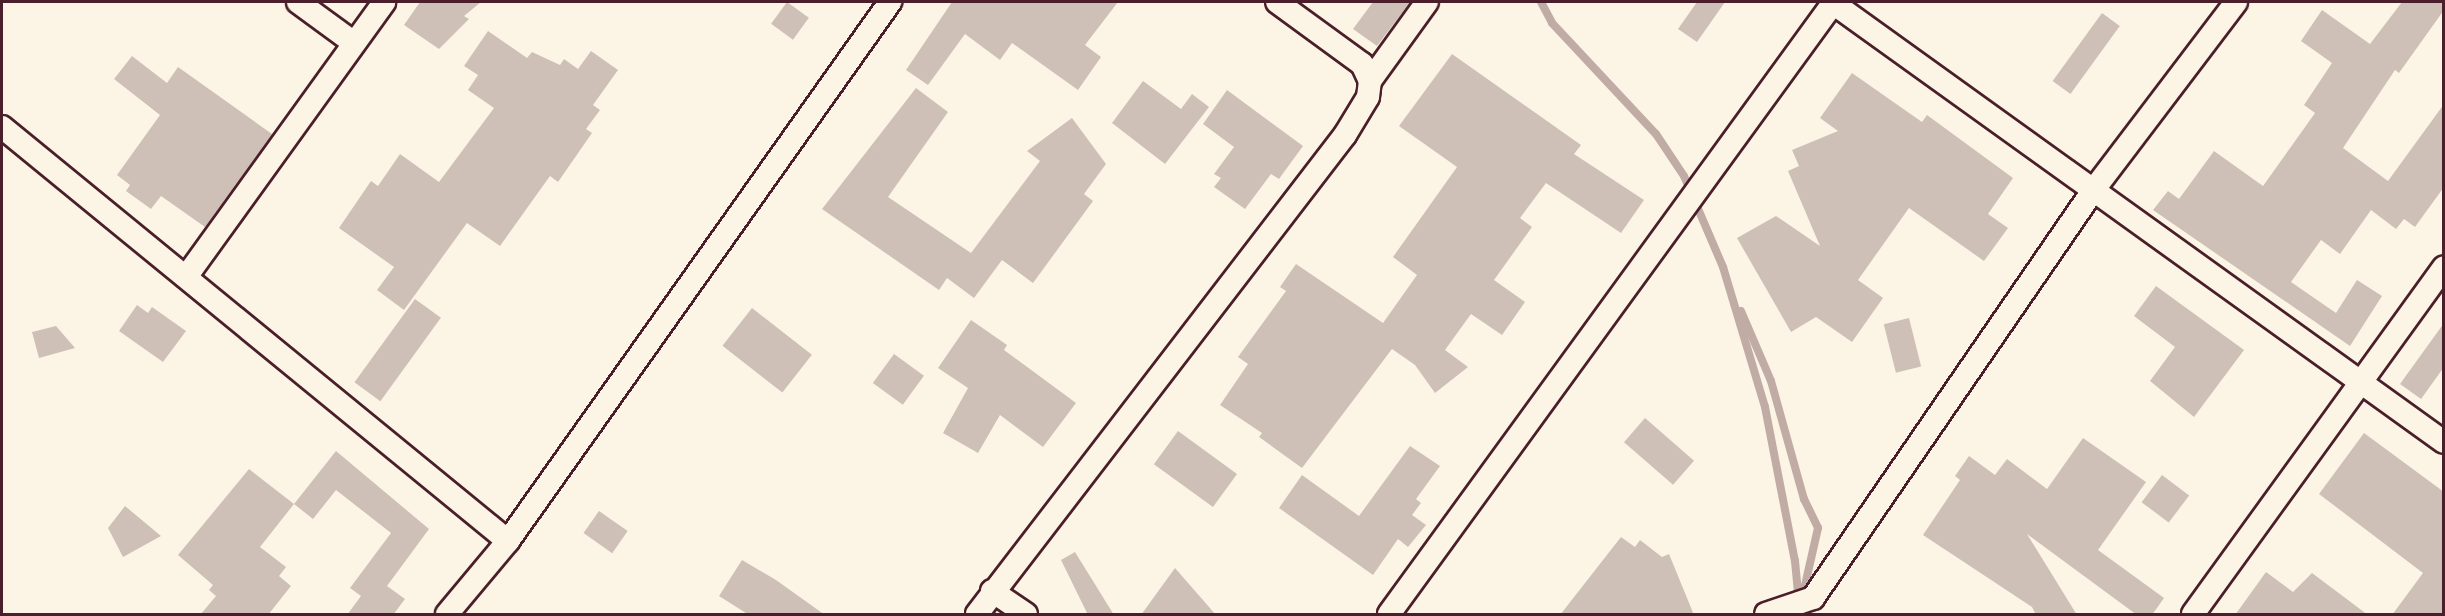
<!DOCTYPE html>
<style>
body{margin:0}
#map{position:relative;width:2445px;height:616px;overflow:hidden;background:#fcf5e5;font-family:"Comic Neue",sans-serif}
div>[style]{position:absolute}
.stream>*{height:8px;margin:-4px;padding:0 4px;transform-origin:4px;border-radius:4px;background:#c0aca5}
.building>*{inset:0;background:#cfc0b7;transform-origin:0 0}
.roads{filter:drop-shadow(2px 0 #4a1f2b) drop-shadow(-2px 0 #4a1f2b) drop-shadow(0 2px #4a1f2b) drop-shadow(0 -2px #4a1f2b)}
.minor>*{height:22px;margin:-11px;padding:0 11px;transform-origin:11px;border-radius:11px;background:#fcf5e5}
span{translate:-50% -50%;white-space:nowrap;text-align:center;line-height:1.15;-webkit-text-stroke:4.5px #fcf5e5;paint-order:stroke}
.frame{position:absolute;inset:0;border:3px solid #4a1f2b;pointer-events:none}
</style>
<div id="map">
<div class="stream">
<div style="left:1541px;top:2px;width:24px;rotate:62deg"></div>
<div style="left:1552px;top:23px;width:152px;rotate:46.9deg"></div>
<div style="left:1656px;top:134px;width:50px;rotate:56.3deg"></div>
<div style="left:1684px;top:176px;width:99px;rotate:66.8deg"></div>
<div style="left:1723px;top:267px;width:146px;rotate:73.3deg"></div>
<div style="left:1765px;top:407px;width:157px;rotate:79deg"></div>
<div style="left:1795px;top:561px;width:53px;rotate:84.6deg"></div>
<div style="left:1741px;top:311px;width:76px;rotate:66.8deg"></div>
<div style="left:1771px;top:381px;width:123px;rotate:74.4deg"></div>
<div style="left:1804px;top:499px;width:32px;rotate:64deg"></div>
<div style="left:1818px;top:528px;width:68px;rotate:102.8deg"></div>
<div style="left:1803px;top:594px;width:20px;rotate:81deg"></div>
</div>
<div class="building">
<div style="clip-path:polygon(420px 2px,481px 2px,464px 16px,469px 19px,439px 49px,404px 25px)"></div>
<div style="left:787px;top:2px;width:27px;height:27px;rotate:36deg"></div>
<div style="clip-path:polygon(952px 2px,1118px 2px,1085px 45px,1101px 57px,1078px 90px,1012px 43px,1000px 60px,965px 34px,928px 85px,906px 70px)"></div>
<div style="clip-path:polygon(1373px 2px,1410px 2px,1377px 46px,1353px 29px)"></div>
<div style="clip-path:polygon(1697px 2px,1725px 2px,1697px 42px,1678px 29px)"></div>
<div style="clip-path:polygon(2402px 2px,2444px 2px,2444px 10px,2399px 73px,2395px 70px,2343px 148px,2388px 181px,2444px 104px,2444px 187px,2415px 227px,2404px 219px,2396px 229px,2371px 210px,2340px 254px,2321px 240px,2291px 282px,2336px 313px,2357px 280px,2382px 296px,2350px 346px,2153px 210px,2168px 191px,2179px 199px,2214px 151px,2263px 186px,2315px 113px,2304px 105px,2332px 63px,2301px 41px,2322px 10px,2370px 44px)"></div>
<div style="left:2102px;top:13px;width:22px;height:84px;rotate:36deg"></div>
<div style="clip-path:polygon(488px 31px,527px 58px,532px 52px,560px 65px,564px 59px,578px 69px,591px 51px,618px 70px,593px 105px,600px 110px,586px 129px,592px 133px,558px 182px,550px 176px,500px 246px,467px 223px,404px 310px,377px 290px,394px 267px,339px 228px,371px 181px,378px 186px,400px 154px,439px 182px,494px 108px,468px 90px,478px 75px,464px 66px)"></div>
<div style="clip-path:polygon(1452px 54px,1581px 145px,1574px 154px,1644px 200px,1621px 233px,1546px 183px,1520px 218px,1532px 227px,1494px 280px,1525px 302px,1502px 335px,1471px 314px,1445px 350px,1468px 367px,1435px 393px,1415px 365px,1392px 349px,1302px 468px,1259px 437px,1262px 433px,1220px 405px,1248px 364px,1238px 357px,1286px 291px,1280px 287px,1296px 264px,1383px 323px,1417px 275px,1393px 257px,1457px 167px,1399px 126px)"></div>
<div style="clip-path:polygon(132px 56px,167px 83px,178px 67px,272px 134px,205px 227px,161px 196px,151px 209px,126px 191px,130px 185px,117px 175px,160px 115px,114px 79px)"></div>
<div style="clip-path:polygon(1852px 73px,1922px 122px,1927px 115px,2013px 178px,1988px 214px,2008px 228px,1984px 261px,1909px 208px,1858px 280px,1883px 298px,1852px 342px,1816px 317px,1791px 332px,1737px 238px,1776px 216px,1820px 246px,1788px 171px,1799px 166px,1792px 150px,1838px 131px,1820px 118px)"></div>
<div style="clip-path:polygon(1143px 81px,1181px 109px,1192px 94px,1209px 107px,1165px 164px,1112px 123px)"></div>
<div style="clip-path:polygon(916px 88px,948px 112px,888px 197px,971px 253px,1040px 161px,1027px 151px,1072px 118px,1106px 164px,1084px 194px,1093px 201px,1033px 283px,1002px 260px,974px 298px,947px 278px,939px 290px,822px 209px)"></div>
<div style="clip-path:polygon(1227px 90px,1303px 146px,1279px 179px,1271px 174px,1245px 209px,1214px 187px,1221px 178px,1214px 174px,1234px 147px,1203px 124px)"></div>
<div style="clip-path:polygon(2156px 286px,2244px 350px,2194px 417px,2150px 381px,2175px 347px,2134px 316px)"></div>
<div style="left:415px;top:299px;width:32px;height:103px;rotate:36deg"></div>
<div style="clip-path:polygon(137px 305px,148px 313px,152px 307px,186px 331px,163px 362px,119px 331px)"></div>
<div style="left:752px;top:308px;width:76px;height:48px;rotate:38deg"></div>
<div style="left:1909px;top:318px;width:50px;height:26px;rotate:76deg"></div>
<div style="clip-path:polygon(971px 320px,1007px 345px,1004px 350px,1076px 403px,1043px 447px,1000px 415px,978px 453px,943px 433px,968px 388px,938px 368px)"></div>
<div style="clip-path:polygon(2444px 323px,2444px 367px,2421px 399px,2400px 384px)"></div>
<div style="clip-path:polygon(56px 326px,75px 348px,39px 358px,32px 332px)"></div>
<div style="left:894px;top:354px;width:37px;height:36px;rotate:36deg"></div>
<div style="left:1645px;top:418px;width:65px;height:32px;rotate:41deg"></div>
<div style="left:1178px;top:431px;width:73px;height:41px;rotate:36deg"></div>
<div style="clip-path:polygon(2364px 433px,2444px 492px,2444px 615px,2392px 615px,2423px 573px,2319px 494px)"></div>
<div style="clip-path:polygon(2083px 438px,2146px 482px,2098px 550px,2164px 598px,2152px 615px,2137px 615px,2027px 534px,2077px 615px,2036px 615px,2032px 607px,1923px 535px,1960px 480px,1955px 476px,1969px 456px,1995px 475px,2007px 459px,2047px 489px)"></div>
<div style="clip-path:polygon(1410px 446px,1440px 466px,1416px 499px,1421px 503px,1412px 515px,1426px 525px,1408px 547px,1398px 539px,1373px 575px,1279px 508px,1302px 475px,1359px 516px)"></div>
<div style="clip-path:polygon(336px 451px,429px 529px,387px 586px,405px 599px,393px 615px,347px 615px,361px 596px,350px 588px,391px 533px,336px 490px,313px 519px,294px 504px)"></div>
<div style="clip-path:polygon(249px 469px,294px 504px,260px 547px,286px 567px,279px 576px,291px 586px,268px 615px,200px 615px,216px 596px,209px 590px,213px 585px,178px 555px)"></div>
<div style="left:2162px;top:475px;width:34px;height:34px;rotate:37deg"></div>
<div style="clip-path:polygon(125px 506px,161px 536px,123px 557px,108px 528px)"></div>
<div style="left:599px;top:511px;width:35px;height:27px;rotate:35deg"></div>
<div style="clip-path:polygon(1621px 537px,1635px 547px,1640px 540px,1662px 557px,1669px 554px,1694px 615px,1560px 615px)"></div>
<div style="clip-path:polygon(1075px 552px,1114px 615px,1088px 615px,1061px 560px)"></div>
<div style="clip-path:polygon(742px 560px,776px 580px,825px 615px,749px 615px,719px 596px)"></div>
<div style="clip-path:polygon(1175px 568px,1216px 615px,1141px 615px)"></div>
<div style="clip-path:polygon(2266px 572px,2293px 592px,2312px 573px,2368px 615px,2235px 615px)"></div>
</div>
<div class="roads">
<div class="minor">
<div style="left:298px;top:2px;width:69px;rotate:36.2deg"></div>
<div style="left:1833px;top:3px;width:752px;rotate:35.7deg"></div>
<div style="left:1370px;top:81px;width:97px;rotate:-54.2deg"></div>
<div style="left:2px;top:127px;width:654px;rotate:39.29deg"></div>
<div style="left:186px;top:277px;width:339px;rotate:-54.2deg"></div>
<div style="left:992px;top:591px;width:41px;rotate:34.1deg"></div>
<div style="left:447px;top:614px;width:95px;rotate:-50.1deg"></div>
<div style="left:508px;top:541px;width:661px;rotate:-54.67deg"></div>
<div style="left:977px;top:614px;width:604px;rotate:-52.47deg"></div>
<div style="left:1345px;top:135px;width:44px;rotate:-58.8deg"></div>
<div style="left:1368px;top:97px;width:16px;rotate:-83deg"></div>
<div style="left:1370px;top:81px;width:19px;rotate:-115deg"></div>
<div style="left:1362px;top:64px;width:105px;rotate:-143.9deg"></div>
<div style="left:1389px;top:614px;width:757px;rotate:-53.98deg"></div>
<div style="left:1766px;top:614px;width:50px;rotate:-18.8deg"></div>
<div style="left:1813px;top:598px;width:498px;rotate:-55.5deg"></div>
<div style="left:2095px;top:188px;width:233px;rotate:-52.8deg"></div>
<div style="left:2193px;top:614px;width:428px;rotate:-54.1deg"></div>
</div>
</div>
<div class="frame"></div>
</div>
